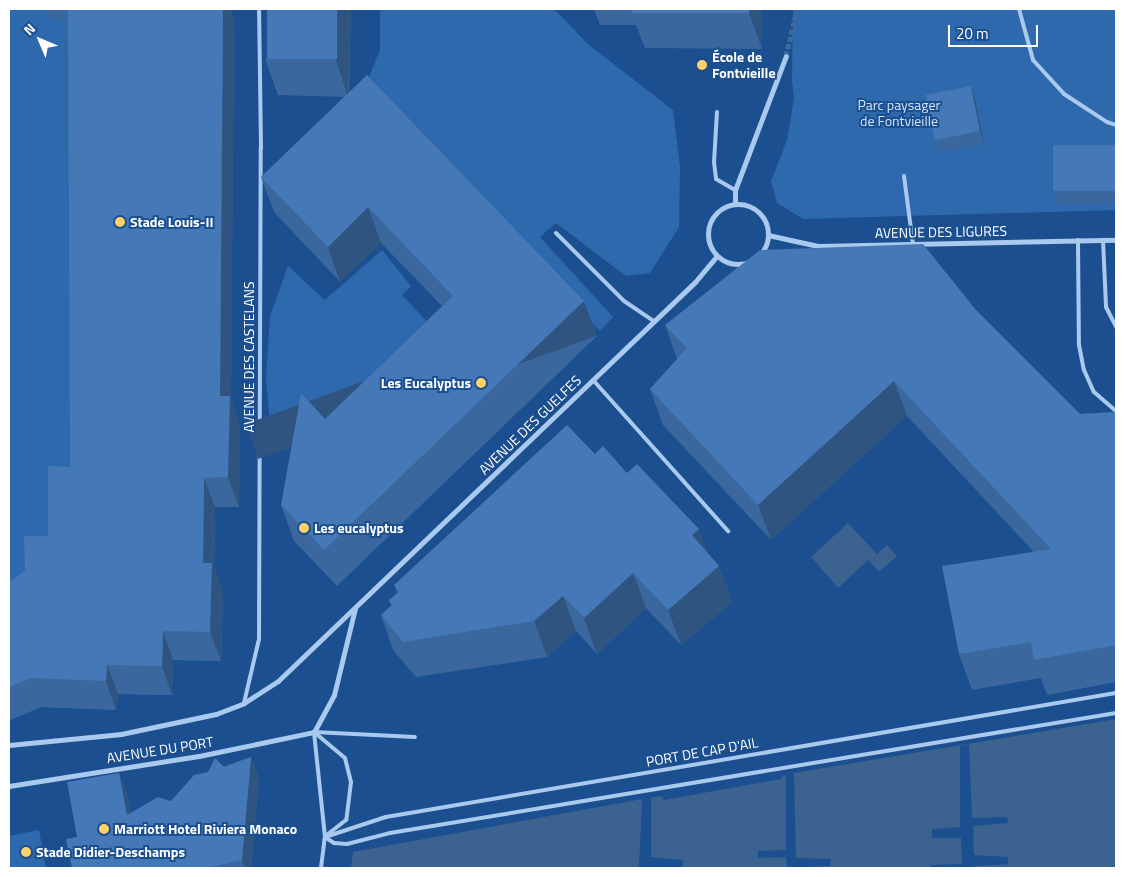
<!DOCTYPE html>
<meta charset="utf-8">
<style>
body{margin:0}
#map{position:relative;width:1125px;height:877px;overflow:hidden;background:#1b4f8f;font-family:"Titillium Web",sans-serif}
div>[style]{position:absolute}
.green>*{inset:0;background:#2e69ad}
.water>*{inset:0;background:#3c6290}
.pier>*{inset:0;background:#1b4f8f}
.street-tunnel>*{height:5px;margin-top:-2.5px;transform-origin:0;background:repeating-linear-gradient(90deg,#3d69a0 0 5px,transparent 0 7.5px)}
.lane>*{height:4px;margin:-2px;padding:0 2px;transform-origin:2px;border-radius:2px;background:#a9c9ee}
.street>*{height:5px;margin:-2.5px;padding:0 2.5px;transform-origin:2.5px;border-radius:2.5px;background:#a9c9ee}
.street>.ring{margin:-2.5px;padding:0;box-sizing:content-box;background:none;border:5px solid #a9c9ee;border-radius:50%}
.wall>*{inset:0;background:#3a679d}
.shaded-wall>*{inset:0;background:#305480;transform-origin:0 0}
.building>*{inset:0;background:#4478b7;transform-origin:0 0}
.dots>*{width:14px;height:14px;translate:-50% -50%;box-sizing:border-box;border:2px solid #1b4f8f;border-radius:50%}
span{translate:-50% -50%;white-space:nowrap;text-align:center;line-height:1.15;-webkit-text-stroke:4px #1b4f8f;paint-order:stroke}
.poi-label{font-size:14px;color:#fff;font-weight:700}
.left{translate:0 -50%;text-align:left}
.right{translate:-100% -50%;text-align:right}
.park-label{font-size:14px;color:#cfe3fa}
.street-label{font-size:14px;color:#fff}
.frame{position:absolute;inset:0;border:10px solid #fff;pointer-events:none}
.north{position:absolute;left:15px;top:15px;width:50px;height:50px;-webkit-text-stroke:4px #1b4f8f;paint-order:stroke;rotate:315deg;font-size:14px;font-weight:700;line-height:20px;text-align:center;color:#fff}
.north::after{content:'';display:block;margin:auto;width:18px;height:22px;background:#fff;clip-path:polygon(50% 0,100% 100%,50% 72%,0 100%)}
.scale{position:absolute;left:948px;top:25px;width:90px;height:22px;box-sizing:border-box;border:2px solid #fff;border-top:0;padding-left:6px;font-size:15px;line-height:18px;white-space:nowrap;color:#fff;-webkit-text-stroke:4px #1b4f8f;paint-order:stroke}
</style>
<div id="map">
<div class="green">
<div style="clip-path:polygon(9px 9px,213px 9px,213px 18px,234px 18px,230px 424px,239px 507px,215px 507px,214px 571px,196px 592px,223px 593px,221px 661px,173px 660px,172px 695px,118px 694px,116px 710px,41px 707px,9px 721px)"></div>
<div style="clip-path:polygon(380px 9px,554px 9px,589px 45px,673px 110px,680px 167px,679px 227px,650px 273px,626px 276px,556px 223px,540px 237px,613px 317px,600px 331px,366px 84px,380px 50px)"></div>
<div style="clip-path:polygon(793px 9px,1116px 9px,1116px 210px,803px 219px,777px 203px,771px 181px,787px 140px,794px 98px,792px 81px)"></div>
<div style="clip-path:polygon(382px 250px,411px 286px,402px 295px,434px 329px,338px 446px,311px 419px,270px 423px,266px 378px,270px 316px,288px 266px,325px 300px)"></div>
<div style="clip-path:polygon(39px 830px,46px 868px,9px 868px,9px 836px)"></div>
</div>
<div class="water">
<div style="clip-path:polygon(848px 523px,877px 554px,887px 545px,897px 556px,879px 572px,868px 560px,838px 588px,811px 557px)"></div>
<div style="clip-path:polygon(1116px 719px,1116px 868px,351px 868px,353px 852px,642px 799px,662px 796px,664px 800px,781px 779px,782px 776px,794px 773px)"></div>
</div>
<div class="pier">
<div style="clip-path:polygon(969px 744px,972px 818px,1007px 817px,1008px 823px,973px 826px,974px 855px,1008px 857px,1008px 864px,974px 866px,974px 868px,931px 868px,931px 865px,962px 864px,961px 838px,932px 838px,932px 829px,960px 827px,960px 746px)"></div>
<div style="clip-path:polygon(794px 773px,796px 858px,831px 859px,830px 866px,787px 868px,786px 857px,758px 858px,758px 851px,786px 850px,786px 774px)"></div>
<div style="clip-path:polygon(651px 798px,651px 857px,683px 860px,683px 867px,639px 868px,642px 799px)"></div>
</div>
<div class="street-tunnel">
<div style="left:786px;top:56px;width:48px;rotate:-76.8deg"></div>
</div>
<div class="lane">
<div style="left:1019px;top:9px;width:53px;rotate:74.6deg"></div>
<div style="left:1033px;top:60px;width:46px;rotate:47.6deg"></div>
<div style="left:1064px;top:94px;width:51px;rotate:33.1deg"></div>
<div style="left:1107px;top:122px;width:9px;rotate:18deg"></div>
<div style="left:717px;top:112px;width:50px;rotate:93.4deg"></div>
<div style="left:714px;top:162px;width:17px;rotate:83deg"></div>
<div style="left:716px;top:179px;width:22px;rotate:30deg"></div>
<div style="left:904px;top:176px;width:69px;rotate:82.5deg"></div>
<div style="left:556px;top:233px;width:96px;rotate:45deg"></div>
<div style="left:624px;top:301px;width:36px;rotate:34deg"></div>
<div style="left:1078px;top:240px;width:105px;rotate:89.5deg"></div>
<div style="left:1079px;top:345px;width:25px;rotate:79deg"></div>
<div style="left:1084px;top:370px;width:24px;rotate:66deg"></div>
<div style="left:1094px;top:392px;width:29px;rotate:41deg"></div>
<div style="left:1103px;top:240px;width:67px;rotate:87.4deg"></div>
<div style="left:1106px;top:307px;width:22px;rotate:63deg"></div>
<div style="left:593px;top:380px;width:203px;rotate:48.2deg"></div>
<div style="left:244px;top:703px;width:66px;rotate:-76.8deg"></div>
<div style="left:259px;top:639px;width:491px;rotate:-89.8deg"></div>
<div style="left:261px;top:148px;width:139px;rotate:-90.8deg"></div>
<div style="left:314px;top:732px;width:101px;rotate:2.8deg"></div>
<div style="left:325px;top:837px;width:64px;rotate:-18.2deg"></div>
<div style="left:386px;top:817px;width:740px;rotate:-9.64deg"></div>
<div style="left:325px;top:837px;width:11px;rotate:34deg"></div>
<div style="left:334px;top:843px;width:13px;rotate:4deg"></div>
<div style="left:347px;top:844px;width:44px;rotate:-14.3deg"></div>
<div style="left:390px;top:833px;width:736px;rotate:-9.39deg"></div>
<div style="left:321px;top:868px;width:31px;rotate:-83deg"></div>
<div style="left:325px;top:837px;width:106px;rotate:-96deg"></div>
<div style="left:314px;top:732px;width:40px;rotate:40deg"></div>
<div style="left:345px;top:758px;width:25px;rotate:76deg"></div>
<div style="left:351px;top:782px;width:38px;rotate:97deg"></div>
<div style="left:346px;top:820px;width:24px;rotate:142deg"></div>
</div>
<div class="street">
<div style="left:735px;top:204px;width:14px;rotate:-90deg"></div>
<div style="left:735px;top:190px;width:143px;rotate:-69.2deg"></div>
<div class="ring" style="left:708px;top:204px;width:55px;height:55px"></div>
<div style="left:768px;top:235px;width:51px;rotate:12.4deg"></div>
<div style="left:818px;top:246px;width:298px;rotate:-1.2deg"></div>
<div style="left:9px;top:745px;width:113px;rotate:-5.6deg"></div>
<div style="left:121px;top:734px;width:97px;rotate:-11.9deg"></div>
<div style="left:216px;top:714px;width:30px;rotate:-21deg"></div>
<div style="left:244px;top:703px;width:40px;rotate:-32.9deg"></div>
<div style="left:278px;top:681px;width:577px;rotate:-43.74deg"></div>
<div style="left:695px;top:282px;width:34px;rotate:-50deg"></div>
<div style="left:9px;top:786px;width:192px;rotate:-9deg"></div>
<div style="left:199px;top:756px;width:117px;rotate:-11.8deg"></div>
<div style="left:314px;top:732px;width:42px;rotate:-61.6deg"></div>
<div style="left:334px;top:695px;width:89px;rotate:-76.4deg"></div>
</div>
<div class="wall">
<div style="clip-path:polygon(47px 9px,230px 9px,234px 18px,231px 398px,240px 425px,239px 507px,215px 507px,214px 567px,223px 593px,221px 661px,173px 660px,172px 695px,118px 694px,116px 710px,41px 707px,9px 720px,9px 582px,25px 571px,48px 536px,70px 467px,68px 21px,51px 19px)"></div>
<div style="clip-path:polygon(351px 9px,349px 93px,584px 301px,597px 336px,337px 586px,294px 541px,281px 505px,325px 419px,442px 306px,381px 243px,340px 282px,274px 212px,261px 177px,344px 97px,278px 95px,265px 59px)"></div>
<div style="clip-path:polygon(594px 9px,762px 9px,762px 49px,645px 48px,636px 25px,600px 25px)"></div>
<div style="clip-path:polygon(971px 86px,975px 99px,984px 144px,939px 153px,935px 140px)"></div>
<div style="clip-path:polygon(1116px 145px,1116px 204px,1057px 204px,1053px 191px)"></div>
<div style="clip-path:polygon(976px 310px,1080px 414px,1116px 412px,1116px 682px,1047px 695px,1041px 678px,972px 690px,959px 654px,1033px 551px,907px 416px,771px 540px,663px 425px,650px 389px,677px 359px,665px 325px)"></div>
<div style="clip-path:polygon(595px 454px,627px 473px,709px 555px,719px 566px,732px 602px,681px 645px,646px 608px,597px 654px,576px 631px,547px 657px,416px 677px,393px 650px,381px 615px,391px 606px,389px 600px,397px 593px,394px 585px)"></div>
<div style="clip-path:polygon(251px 757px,259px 778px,251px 868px,72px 868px,77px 837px,119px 773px,127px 794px,131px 813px,171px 801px,208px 772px)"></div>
</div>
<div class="shaded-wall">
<div style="clip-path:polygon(223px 9px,230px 9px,234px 18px,231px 398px,240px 425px,239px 507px,228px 477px,220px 396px)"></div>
<div style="clip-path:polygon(337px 9px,351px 9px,348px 97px,336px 61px)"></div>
<div style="clip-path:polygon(749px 9px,762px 9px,762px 49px,749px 13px)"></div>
<div style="clip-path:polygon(971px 86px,975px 99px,984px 144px,980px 131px)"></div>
<div style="clip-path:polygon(368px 207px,381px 243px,340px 282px,328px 247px)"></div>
<div style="left:584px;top:301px;width:37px;height:360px;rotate:70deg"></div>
<div style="clip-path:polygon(894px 381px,907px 416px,771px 540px,758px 505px)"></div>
<div style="clip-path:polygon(204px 478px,215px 507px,214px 567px,223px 593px,221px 661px,210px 632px,203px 563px)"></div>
<div style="clip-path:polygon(699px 529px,712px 564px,692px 535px)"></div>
<div style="clip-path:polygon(719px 566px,732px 602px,681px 645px,668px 610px)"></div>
<div style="clip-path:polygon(633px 573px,646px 608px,597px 654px,584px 618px)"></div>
<div style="clip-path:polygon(563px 596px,576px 631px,547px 657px,534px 621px)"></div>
<div style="clip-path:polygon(163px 631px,173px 660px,172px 695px,162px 666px)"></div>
<div style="clip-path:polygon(107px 665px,118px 694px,116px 710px,106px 681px)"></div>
<div style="clip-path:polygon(251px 757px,259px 778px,251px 868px,245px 868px,242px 860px)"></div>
<div style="clip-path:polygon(119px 773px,127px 794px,135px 836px,127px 815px)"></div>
</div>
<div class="building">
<div style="clip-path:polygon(68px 9px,223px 9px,220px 396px,230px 396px,228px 477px,204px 478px,203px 563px,212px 563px,210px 632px,163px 631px,162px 666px,107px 665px,106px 681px,31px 678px,9px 687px,9px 582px,25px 571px,24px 536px,48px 536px,48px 466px,70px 467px)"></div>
<div style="left:267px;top:9px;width:70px;height:50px"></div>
<div style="left:632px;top:9px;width:117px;height:4px"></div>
<div style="clip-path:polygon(367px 75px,584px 301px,324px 550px,281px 505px,301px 393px,325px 419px,453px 296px,368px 207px,328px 247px,261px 177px)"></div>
<div style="left:971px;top:86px;width:46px;height:46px;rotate:79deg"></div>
<div style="left:1053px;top:145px;width:63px;height:46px"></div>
<div style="clip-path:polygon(923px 244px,976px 310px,1080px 414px,1116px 412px,1116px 645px,1034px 660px,1031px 642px,959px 654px,942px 566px,1051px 549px,894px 381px,758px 505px,650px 389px,687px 348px,665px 325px,760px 250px)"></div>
<div style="clip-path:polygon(567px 425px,595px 454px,603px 446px,627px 473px,637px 464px,699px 529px,692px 535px,719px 566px,668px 610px,633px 573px,584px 618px,563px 596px,534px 621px,403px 642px,381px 615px,392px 605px,389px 600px,399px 592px,394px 585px)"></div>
<div style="clip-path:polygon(251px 757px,242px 860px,206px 868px,72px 868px,66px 839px,77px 837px,67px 782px,119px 773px,127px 815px,158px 797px,171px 801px,194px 775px,208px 772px,215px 758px,224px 767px)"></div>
</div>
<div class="dots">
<div style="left:702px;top:65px;background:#ffd166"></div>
<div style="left:120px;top:222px;background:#ffd166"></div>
<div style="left:481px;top:383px;background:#ffd166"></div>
<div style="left:304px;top:528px;background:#ffd166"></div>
<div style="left:104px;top:829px;background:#ffd166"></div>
<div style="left:26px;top:852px;background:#ffd166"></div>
</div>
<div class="poi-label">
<span class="left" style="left:712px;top:65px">École de<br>Fontvieille</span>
<span class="left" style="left:130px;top:222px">Stade Louis-II</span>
<span class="right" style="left:471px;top:383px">Les Eucalyptus</span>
<span class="left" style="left:314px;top:528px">Les eucalyptus</span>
<span class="left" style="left:114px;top:829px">Marriott Hotel Riviera Monaco</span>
<span class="left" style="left:36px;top:852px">Stade Didier-Deschamps</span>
</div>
<div class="park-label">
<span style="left:899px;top:113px">Parc paysager<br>de Fontvieille</span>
</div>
<div class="street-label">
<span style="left:941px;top:232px;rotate:-1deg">AVENUE DES LIGURES</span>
<span style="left:249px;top:357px;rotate:-90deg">AVENUE DES CASTELANS</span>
<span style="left:530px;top:425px;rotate:-44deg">AVENUE DES GUELFES</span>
<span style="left:160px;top:750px;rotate:-9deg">AVENUE DU PORT</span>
<span style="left:702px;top:752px;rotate:-10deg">PORT DE CAP D'AIL</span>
</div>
<div class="frame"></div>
<div class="north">N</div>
<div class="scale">20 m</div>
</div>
